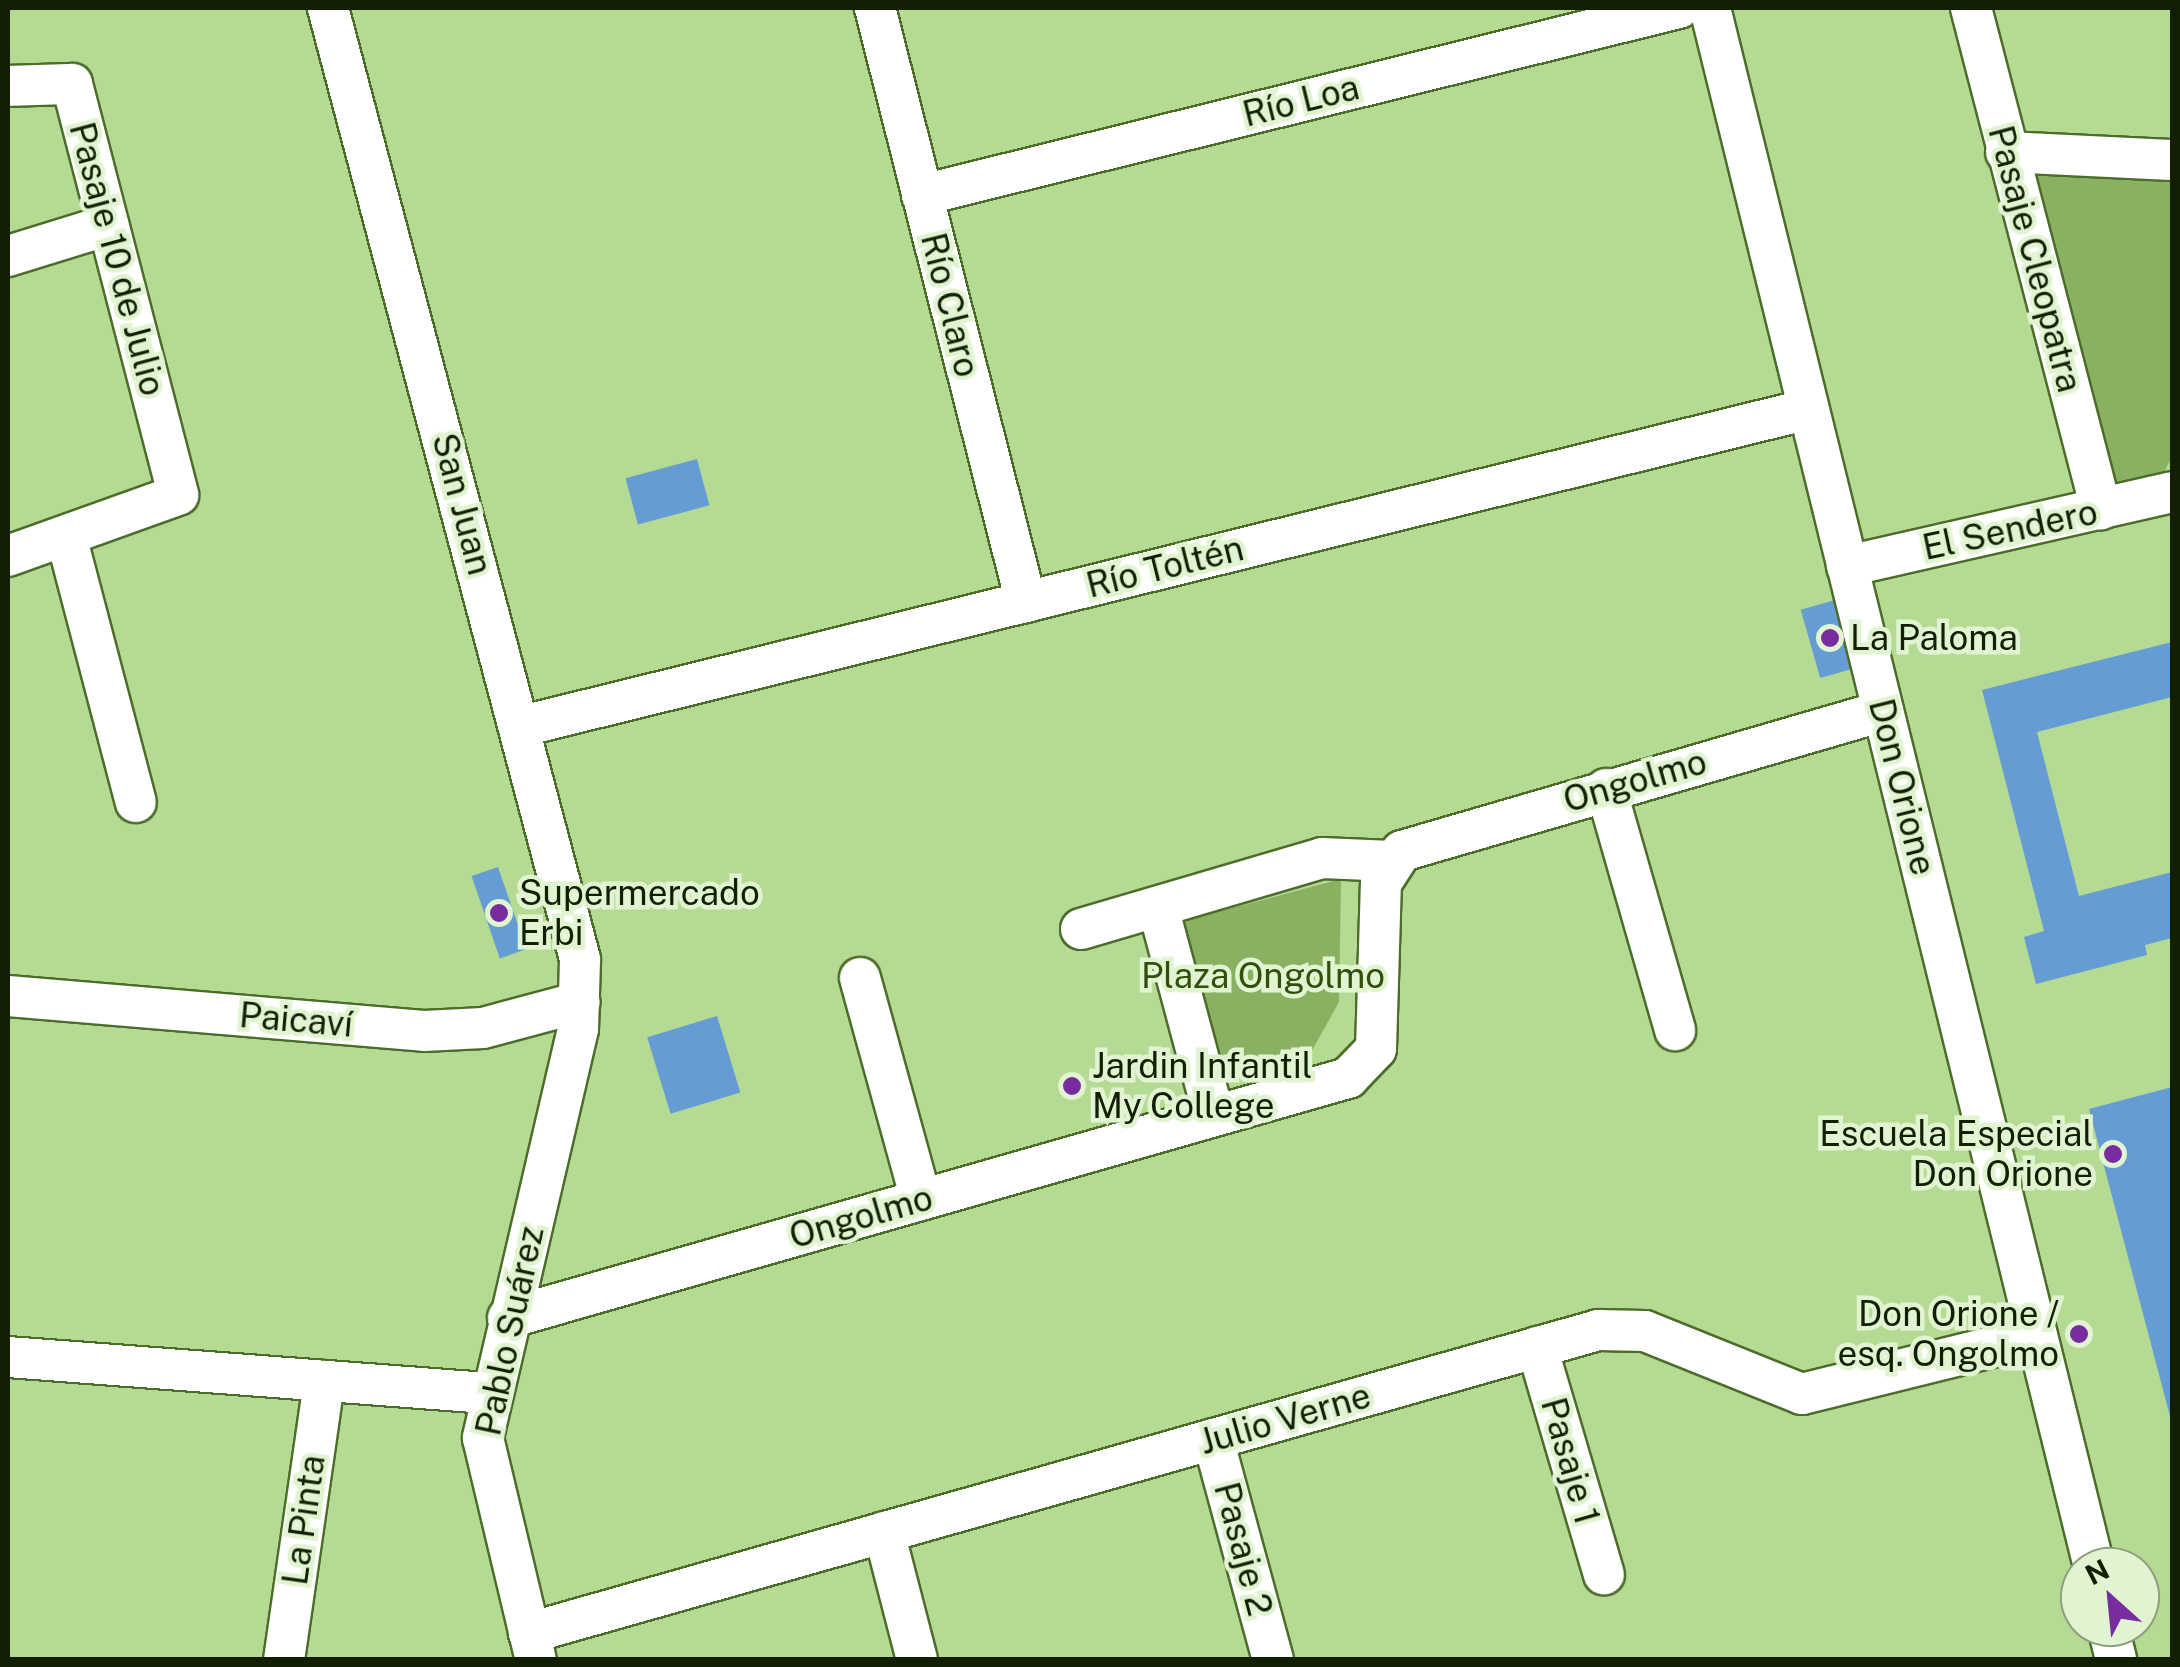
<!DOCTYPE html>
<meta charset="utf-8">
<style>
body{margin:0}
#map{position:relative;width:2180px;height:1667px;overflow:hidden;background:#b5da93;font-family:"Public Sans",sans-serif}
div>[style]{position:absolute}
.green>*{inset:0;background:#89b161}
.building>*{inset:0;background:#669cd4;transform-origin:0 0}
.roads{filter:drop-shadow(2px 0 #4c6c2a) drop-shadow(-2px 0 #4c6c2a) drop-shadow(0 2px #4c6c2a) drop-shadow(0 -2px #4c6c2a)}
.minor>*{height:40px;margin:-20px;padding:0 20px;transform-origin:20px;border-radius:20px;background:#fff}
.dots>*{width:28px;height:28px;translate:-50% -50%;box-sizing:border-box;border:5px solid #e1f4d1;border-radius:50%}
span{translate:-50% -50%;white-space:nowrap;text-align:center;line-height:1.15;-webkit-text-stroke:9px #e1f4d1;paint-order:stroke}
.street-label{font-size:35px;color:#121f04}
.poi-label{font-size:35px;color:#121f04}
.left{translate:0 -50%;text-align:left}
.right{translate:-100% -50%;text-align:right}
.park-label{font-size:35px;color:#314f0b}
.frame{position:absolute;inset:0;border:10px solid #121f04;pointer-events:none}
.north{position:absolute;left:2060px;top:1547px;width:100px;height:100px;box-sizing:border-box;background:#e1f4d1;border:2px solid #8e9f7f;border-radius:50%;rotate:333deg;font-size:28px;font-weight:700;line-height:40px;text-align:center;color:#121f04}
.north::after{content:'';display:block;margin:auto;width:35px;height:45px;background:#772d9f;clip-path:polygon(50% 0,100% 100%,50% 72%,0 100%)}
</style>
<div id="map">
<div class="green">
<div style="clip-path:polygon(2028px 172px,2172px 174px,2172px 457px,2163px 474px,2110px 495px)"></div>
<div style="clip-path:polygon(1341px 879px,1339px 1002px,1309px 1056px,1213px 1083px,1176px 923px)"></div>
</div>
<div class="building">
<div style="left:697px;top:459px;width:48px;height:74px;rotate:75deg"></div>
<div style="left:1842px;top:598px;width:71px;height:43px;rotate:74deg"></div>
<div style="clip-path:polygon(2172px 642px,2172px 697px,2037px 732px,2079px 896px,2172px 872px,2172px 938px,2145px 945px,2147px 955px,2036px 984px,2024px 937px,2044px 931px,1982px 690px)"></div>
<div style="left:498px;top:867px;width:87px;height:28px;rotate:71deg"></div>
<div style="left:717px;top:1016px;width:80px;height:73px;rotate:73deg"></div>
<div style="clip-path:polygon(2172px 1087px,2172px 1420px,2171px 1420px,2089px 1109px)"></div>
</div>
<div class="roads">
<div class="minor">
<div style="left:328px;top:8px;width:984px;rotate:75.16deg"></div>
<div style="left:580px;top:959px;width:70px;rotate:91.6deg"></div>
<div style="left:578px;top:1029px;width:420px;rotate:103.1deg"></div>
<div style="left:483px;top:1438px;width:228px;rotate:76.6deg"></div>
<div style="left:875px;top:8px;width:613px;rotate:75.74deg"></div>
<div style="left:1710px;top:8px;width:1606px;rotate:76.16deg"></div>
<div style="left:1971px;top:8px;width:518px;rotate:75.45deg"></div>
<div style="left:8px;top:86px;width:64px;rotate:-1.8deg"></div>
<div style="left:72px;top:84px;width:424px;rotate:75.5deg"></div>
<div style="left:178px;top:495px;width:181px;rotate:160.3deg"></div>
<div style="left:2006px;top:152px;width:166px;rotate:2.8deg"></div>
<div style="left:922px;top:195px;width:780px;rotate:-13.88deg"></div>
<div style="left:8px;top:256px;width:105px;rotate:-17.2deg"></div>
<div style="left:66px;top:536px;width:275px;rotate:75.3deg"></div>
<div style="left:1847px;top:566px;width:333px;rotate:-12.8deg"></div>
<div style="left:522px;top:726px;width:1325px;rotate:-13.84deg"></div>
<div style="left:1606px;top:789px;width:251px;rotate:74deg"></div>
<div style="left:1158px;top:907px;width:216px;rotate:75deg"></div>
<div style="left:1081px;top:929px;width:251px;rotate:-16.4deg"></div>
<div style="left:1322px;top:858px;width:70px;rotate:2.5deg"></div>
<div style="left:860px;top:978px;width:230px;rotate:74.6deg"></div>
<div style="left:8px;top:996px;width:417px;rotate:4.8deg"></div>
<div style="left:424px;top:1031px;width:59px;rotate:-2.9deg"></div>
<div style="left:483px;top:1028px;width:100px;rotate:-15deg"></div>
<div style="left:508px;top:1318px;width:874px;rotate:-15.95deg"></div>
<div style="left:1348px;top:1078px;width:40px;rotate:-46deg"></div>
<div style="left:1376px;top:1049px;width:166px;rotate:-88.3deg"></div>
<div style="left:1381px;top:883px;width:38px;rotate:-57deg"></div>
<div style="left:1402px;top:851px;width:501px;rotate:-16.23deg"></div>
<div style="left:1537px;top:1347px;width:237px;rotate:73.6deg"></div>
<div style="left:8px;top:1357px;width:483px;rotate:4.3deg"></div>
<div style="left:1213px;top:1439px;width:229px;rotate:74.8deg"></div>
<div style="left:884px;top:1532px;width:132px;rotate:75.5deg"></div>
<div style="left:2108px;top:1627px;width:34px;rotate:76deg"></div>
<div style="left:529px;top:1633px;width:1111px;rotate:-15.82deg"></div>
<div style="left:1598px;top:1330px;width:47px;rotate:1.2deg"></div>
<div style="left:1645px;top:1331px;width:169px;rotate:21.9deg"></div>
<div style="left:1802px;top:1394px;width:242px;rotate:-13.9deg"></div>
<div style="left:284px;top:1660px;width:282px;rotate:-81.8deg"></div>
</div>
</div>
<div class="dots">
<div style="left:1830px;top:638px;background:#772d9f"></div>
<div style="left:499px;top:913px;background:#772d9f"></div>
<div style="left:1072px;top:1086px;background:#772d9f"></div>
<div style="left:2113px;top:1154px;background:#772d9f"></div>
<div style="left:2079px;top:1334px;background:#772d9f"></div>
</div>
<div class="street-label">
<span style="left:1301px;top:101px;rotate:-14deg">Río Loa</span>
<span style="left:117px;top:259px;rotate:75deg">Pasaje 10 de Julio</span>
<span style="left:2035px;top:259px;rotate:75deg">Pasaje Cleopatra</span>
<span style="left:950px;top:305px;rotate:76deg">Río Claro</span>
<span style="left:462px;top:504px;rotate:75deg">San Juan</span>
<span style="left:2010px;top:530px;rotate:-12deg">El Sendero</span>
<span style="left:1165px;top:567px;rotate:-14deg">Río Toltén</span>
<span style="left:1635px;top:781px;rotate:-16deg">Ongolmo</span>
<span style="left:1902px;top:787px;rotate:76deg">Don Orione</span>
<span style="left:296px;top:1020px;rotate:5deg">Paicaví</span>
<span style="left:861px;top:1217px;rotate:-16deg">Ongolmo</span>
<span style="left:510px;top:1331px;rotate:-78deg">Pablo Suárez</span>
<span style="left:1285px;top:1419px;rotate:-16deg">Julio Verne</span>
<span style="left:1570px;top:1461px;rotate:74deg">Pasaje 1</span>
<span style="left:304px;top:1520px;rotate:-82deg">La Pinta</span>
<span style="left:1243px;top:1549px;rotate:75deg">Pasaje 2</span>
</div>
<div class="poi-label">
<span class="left" style="left:1850px;top:638px">La Paloma</span>
<span class="left" style="left:519px;top:913px">Supermercado<br>Erbi</span>
<span class="left" style="left:1092px;top:1086px">Jardin Infantil<br>My College</span>
<span class="right" style="left:2093px;top:1154px">Escuela Especial<br>Don Orione</span>
<span class="right" style="left:2059px;top:1334px">Don Orione /<br>esq. Ongolmo</span>
</div>
<div class="park-label">
<span style="left:1263px;top:976px">Plaza Ongolmo</span>
</div>
<div class="frame"></div>
<div class="north">N</div>
</div>
